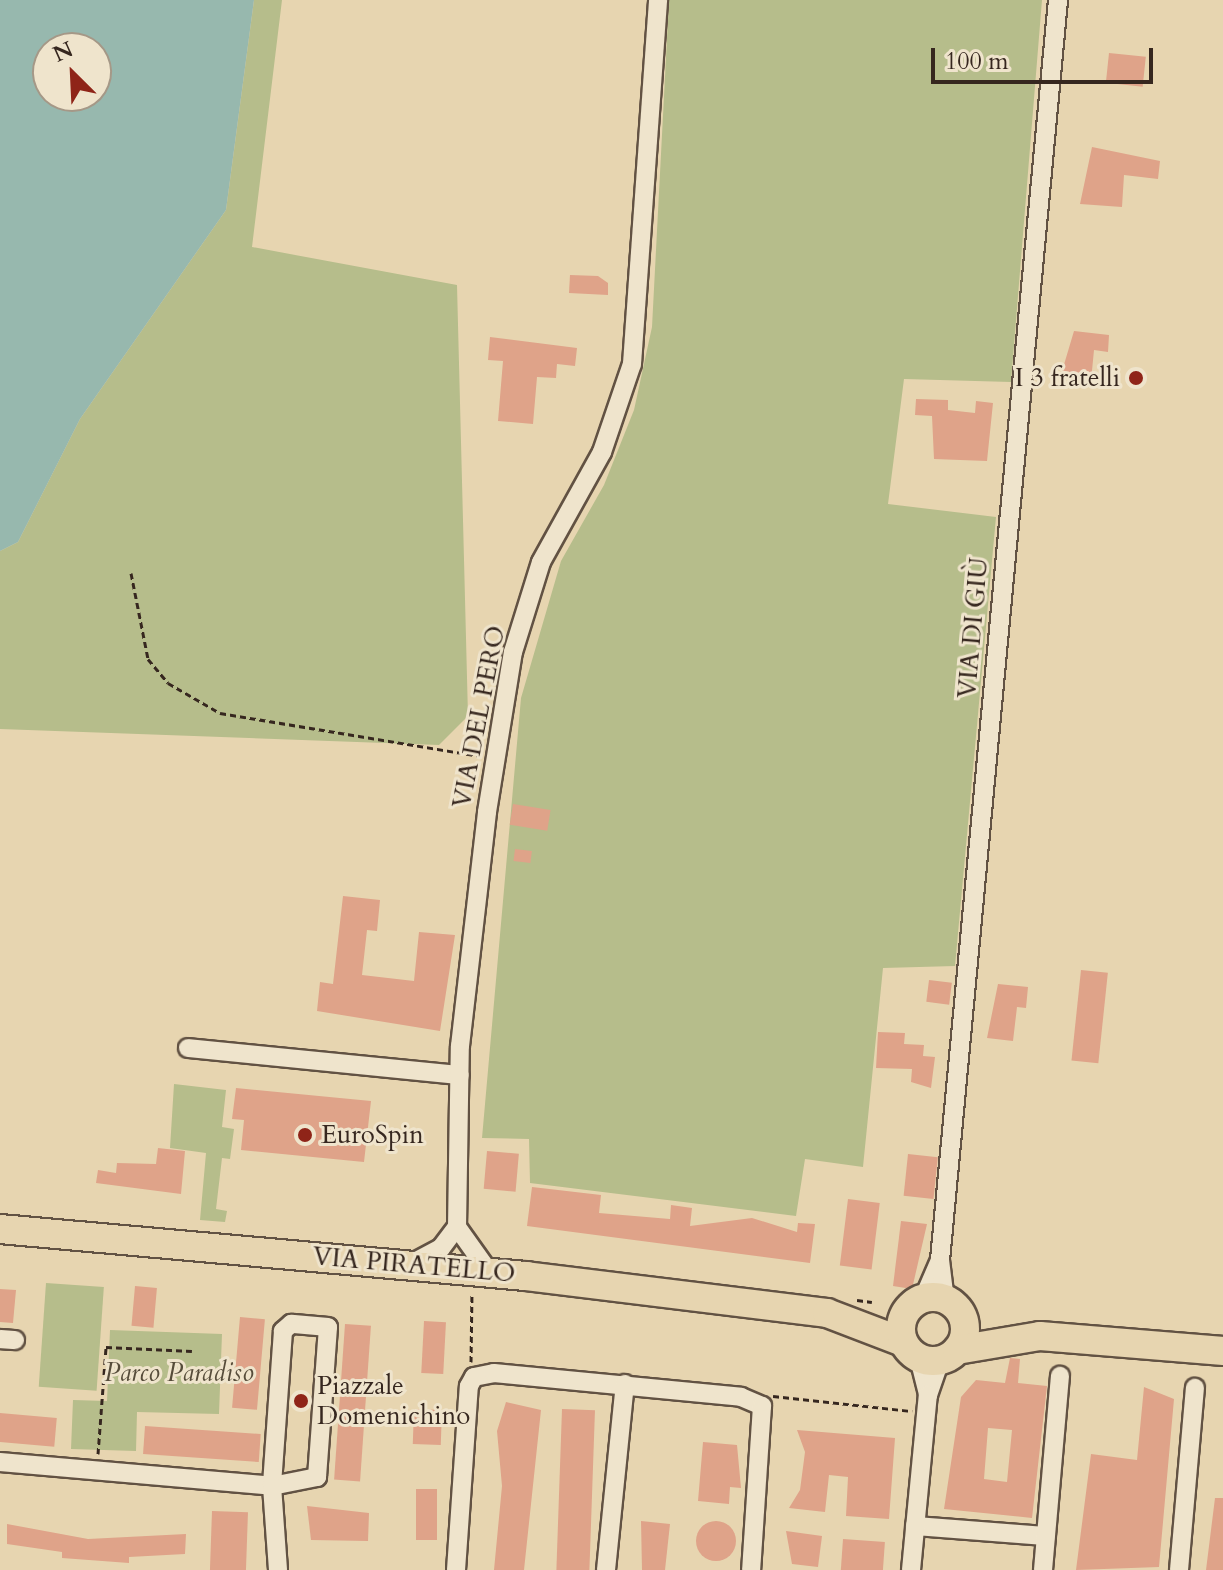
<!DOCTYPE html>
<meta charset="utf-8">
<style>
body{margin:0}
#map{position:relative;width:1223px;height:1570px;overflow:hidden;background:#e7d5b0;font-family:Cardo,serif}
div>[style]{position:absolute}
.green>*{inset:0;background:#b6bd8b;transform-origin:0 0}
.water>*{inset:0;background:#97b8ae}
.building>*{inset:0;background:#dfa389;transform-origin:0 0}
.round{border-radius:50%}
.path>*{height:3px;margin-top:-1.5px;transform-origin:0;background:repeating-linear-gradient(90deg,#36271f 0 6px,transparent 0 10px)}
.roads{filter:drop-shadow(2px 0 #625243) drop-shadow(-2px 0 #625243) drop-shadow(0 2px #625243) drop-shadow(0 -2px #625243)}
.minor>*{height:18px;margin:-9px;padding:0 9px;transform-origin:9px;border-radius:9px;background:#efe4cc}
.primary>*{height:28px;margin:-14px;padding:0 14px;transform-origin:14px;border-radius:14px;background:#e7d5b0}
.primary>.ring{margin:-14px;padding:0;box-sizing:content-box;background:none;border:28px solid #e7d5b0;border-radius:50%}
.dots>*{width:22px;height:22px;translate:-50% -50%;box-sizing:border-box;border:4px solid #efe4cc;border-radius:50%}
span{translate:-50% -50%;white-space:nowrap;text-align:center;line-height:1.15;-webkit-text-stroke:6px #efe4cc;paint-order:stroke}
.poi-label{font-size:26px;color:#36271f}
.right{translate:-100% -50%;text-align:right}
.left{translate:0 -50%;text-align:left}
.street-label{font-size:26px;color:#36271f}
.park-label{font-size:26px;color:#564c3a;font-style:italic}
.north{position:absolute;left:32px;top:32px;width:80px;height:80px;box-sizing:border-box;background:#efe4cc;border:2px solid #a59887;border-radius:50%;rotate:336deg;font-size:22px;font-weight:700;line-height:32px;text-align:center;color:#36271f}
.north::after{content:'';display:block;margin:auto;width:28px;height:36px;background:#8f2418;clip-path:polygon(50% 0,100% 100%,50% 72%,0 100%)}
.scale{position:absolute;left:931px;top:48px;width:222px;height:36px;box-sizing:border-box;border:4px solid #36271f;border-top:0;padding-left:10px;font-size:24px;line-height:28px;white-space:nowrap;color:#36271f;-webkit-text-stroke:6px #efe4cc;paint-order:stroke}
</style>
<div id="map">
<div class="green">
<div style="clip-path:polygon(254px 0,282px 0,252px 247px,457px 285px,468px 716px,439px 745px,0 729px,0 551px,18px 542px,80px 419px,226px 210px)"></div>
<div style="clip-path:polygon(669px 0,1042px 0,1011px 382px,904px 379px,888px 504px,996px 517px,955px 966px,883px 968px,863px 1167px,805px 1159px,796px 1216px,530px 1183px,529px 1139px,482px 1138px,521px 698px,561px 561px,604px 485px,634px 410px,652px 327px)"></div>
<div style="clip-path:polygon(174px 1084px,226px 1090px,222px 1127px,234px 1129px,230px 1159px,222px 1158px,216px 1209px,227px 1211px,225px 1222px,200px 1220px,206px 1153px,170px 1148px)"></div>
<div style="left:46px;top:1283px;width:58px;height:104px;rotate:4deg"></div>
<div style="clip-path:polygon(110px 1330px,222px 1334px,219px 1414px,137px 1412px,136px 1451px,71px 1449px,73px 1400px,107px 1401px)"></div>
</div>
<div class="water">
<div style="clip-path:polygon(evenodd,0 0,254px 0,226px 210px,80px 419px,18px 542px,0 551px,0 0,48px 48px,96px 48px,96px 96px,48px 96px,48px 48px)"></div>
</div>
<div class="building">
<div style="left:1109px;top:53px;width:37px;height:30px;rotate:6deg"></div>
<div style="clip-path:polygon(1092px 147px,1160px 161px,1158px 179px,1124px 175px,1122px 207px,1080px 204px)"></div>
<div style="clip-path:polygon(570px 275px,598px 276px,608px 283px,608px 295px,569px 293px)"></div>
<div style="clip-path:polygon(1074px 331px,1109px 335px,1108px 352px,1094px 350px,1091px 381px,1060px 378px)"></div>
<div style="clip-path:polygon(490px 337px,577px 348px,575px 366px,557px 364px,556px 378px,537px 377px,533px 424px,498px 421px,503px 361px,488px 360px)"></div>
<div style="clip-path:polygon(916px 399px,948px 400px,948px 410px,975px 413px,976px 401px,993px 403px,987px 461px,934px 459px,932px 416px,915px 415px)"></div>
<div style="left:513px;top:804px;width:38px;height:21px;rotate:9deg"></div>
<div style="left:515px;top:849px;width:17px;height:12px;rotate:7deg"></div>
<div style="clip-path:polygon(343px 896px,380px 900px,377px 931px,367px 930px,362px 975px,414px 981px,419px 932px,455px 935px,440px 1031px,317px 1011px,320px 982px,333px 984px)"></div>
<div style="left:1081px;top:970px;width:27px;height:91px;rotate:6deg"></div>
<div style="left:929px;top:980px;width:23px;height:22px;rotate:7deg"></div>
<div style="clip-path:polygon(998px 984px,1028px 987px,1026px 1008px,1017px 1007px,1013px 1041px,987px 1038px)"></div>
<div style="clip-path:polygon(878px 1032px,905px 1033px,904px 1044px,924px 1045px,923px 1056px,935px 1057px,931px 1088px,911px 1082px,912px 1069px,876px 1068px)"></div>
<div style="clip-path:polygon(236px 1088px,371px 1101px,364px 1162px,241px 1150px,244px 1120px,232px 1119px)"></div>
<div style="clip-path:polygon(158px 1148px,185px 1151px,181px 1194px,96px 1183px,98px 1170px,116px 1173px,117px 1163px,156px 1164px)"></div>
<div style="left:487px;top:1151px;width:32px;height:38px;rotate:5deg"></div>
<div style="left:908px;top:1154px;width:30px;height:42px;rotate:6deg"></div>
<div style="clip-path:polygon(532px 1187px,601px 1195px,599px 1213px,670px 1219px,671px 1205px,692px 1208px,690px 1226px,752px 1218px,797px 1232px,798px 1223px,815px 1224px,810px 1263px,527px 1226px)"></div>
<div style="left:848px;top:1199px;width:32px;height:67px;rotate:7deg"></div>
<div style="clip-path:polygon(901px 1221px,927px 1224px,912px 1289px,893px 1286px)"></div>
<div style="left:135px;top:1286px;width:22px;height:40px;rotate:5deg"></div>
<div style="clip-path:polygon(0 1289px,16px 1290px,13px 1323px,0 1322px)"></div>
<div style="left:240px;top:1317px;width:25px;height:91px;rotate:5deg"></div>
<div style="left:424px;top:1321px;width:22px;height:52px;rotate:3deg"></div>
<div style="left:345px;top:1324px;width:26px;height:156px;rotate:4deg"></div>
<div style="clip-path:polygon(evenodd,1010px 1358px,1020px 1359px,1018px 1383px,1047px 1386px,1032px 1518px,944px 1509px,961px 1397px,976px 1380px,1005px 1383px,1010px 1358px,988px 1428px,1012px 1430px,1007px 1482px,984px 1479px,988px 1428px)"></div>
<div style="clip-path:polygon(1144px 1387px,1174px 1399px,1159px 1567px,1076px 1570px,1091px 1454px,1137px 1460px)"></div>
<div style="clip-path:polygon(506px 1402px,541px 1410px,524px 1570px,494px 1570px,502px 1486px,497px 1431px)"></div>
<div style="left:414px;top:1409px;width:28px;height:35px;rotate:2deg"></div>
<div style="left:562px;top:1409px;width:33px;height:162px;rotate:2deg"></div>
<div style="left:0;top:1413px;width:57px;height:29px;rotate:5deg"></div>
<div style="left:145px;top:1426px;width:116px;height:28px;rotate:4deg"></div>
<div style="clip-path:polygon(797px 1430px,895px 1438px,889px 1519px,846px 1516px,848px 1477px,829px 1475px,825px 1512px,789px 1508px,800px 1490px,805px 1452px)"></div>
<div style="clip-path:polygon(703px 1442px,737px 1445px,741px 1488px,730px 1487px,729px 1504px,698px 1501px)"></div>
<div style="left:416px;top:1489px;width:21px;height:51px"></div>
<div style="clip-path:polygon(1215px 1498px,1223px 1498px,1223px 1570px,1206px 1570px)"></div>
<div style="clip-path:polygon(307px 1506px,369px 1513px,368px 1541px,311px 1540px)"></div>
<div style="left:212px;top:1511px;width:36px;height:59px;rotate:2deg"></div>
<div style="clip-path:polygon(641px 1521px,670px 1524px,665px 1570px,642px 1570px)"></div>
<div class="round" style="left:696px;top:1521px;width:40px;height:40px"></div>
<div style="clip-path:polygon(7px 1524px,88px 1539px,186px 1534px,185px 1554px,129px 1557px,129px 1563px,62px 1558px,62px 1552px,7px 1544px)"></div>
<div style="clip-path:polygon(786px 1531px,822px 1536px,818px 1567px,792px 1564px)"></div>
<div style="left:843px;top:1539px;width:42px;height:31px;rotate:4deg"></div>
</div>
<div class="path">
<div style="left:131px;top:573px;width:88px;rotate:78.8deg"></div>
<div style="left:148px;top:659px;width:31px;rotate:50deg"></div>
<div style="left:168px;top:683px;width:60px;rotate:30deg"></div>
<div style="left:220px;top:713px;width:264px;rotate:9.4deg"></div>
<div style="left:857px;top:1300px;width:15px;rotate:8deg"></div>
<div style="left:471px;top:1362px;width:68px;rotate:-89.2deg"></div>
<div style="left:773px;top:1396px;width:140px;rotate:6.2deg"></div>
<div style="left:98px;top:1454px;width:107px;rotate:-85.7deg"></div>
<div style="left:106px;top:1347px;width:86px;rotate:2.7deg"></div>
</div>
<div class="roads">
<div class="minor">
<div style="left:188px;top:1048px;width:273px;rotate:5.7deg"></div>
<div style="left:940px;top:1260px;width:1266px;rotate:-84.65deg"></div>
<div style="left:411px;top:1264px;width:34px;rotate:-28deg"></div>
<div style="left:441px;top:1248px;width:26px;rotate:-53deg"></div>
<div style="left:489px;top:1272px;width:55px;rotate:-125.4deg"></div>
<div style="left:457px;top:1227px;width:181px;rotate:-89.1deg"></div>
<div style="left:460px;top:1046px;width:236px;rotate:-83.4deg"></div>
<div style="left:487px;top:812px;width:162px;rotate:-80.8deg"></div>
<div style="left:513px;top:652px;width:94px;rotate:-72.7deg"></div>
<div style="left:541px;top:562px;width:126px;rotate:-61deg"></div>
<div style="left:602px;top:452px;width:93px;rotate:-71.2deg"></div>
<div style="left:632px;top:364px;width:365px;rotate:-85.9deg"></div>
<div style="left:924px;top:1297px;width:40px;rotate:-66.6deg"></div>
<div style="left:940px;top:1260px;width:39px;rotate:83deg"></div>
<div style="left:0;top:1339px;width:15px;rotate:4deg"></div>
<div style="left:919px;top:1358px;width:38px;rotate:76deg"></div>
<div style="left:928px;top:1395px;width:37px;rotate:-71deg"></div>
<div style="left:0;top:1462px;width:273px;rotate:5deg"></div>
<div style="left:272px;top:1486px;width:46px;rotate:-11.3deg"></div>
<div style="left:317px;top:1477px;width:150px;rotate:-85.8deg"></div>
<div style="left:328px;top:1327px;width:37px;rotate:-175deg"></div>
<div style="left:291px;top:1324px;width:11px;rotate:139deg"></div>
<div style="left:283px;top:1331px;width:155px;rotate:94.1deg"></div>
<div style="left:272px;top:1486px;width:84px;rotate:85.9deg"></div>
<div style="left:915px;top:1526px;width:131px;rotate:4.4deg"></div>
<div style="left:456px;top:1570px;width:184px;rotate:-86deg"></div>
<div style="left:469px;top:1386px;width:10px;rotate:-61deg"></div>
<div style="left:474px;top:1377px;width:20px;rotate:-11deg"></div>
<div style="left:494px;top:1373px;width:248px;rotate:5.5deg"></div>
<div style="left:741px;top:1397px;width:23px;rotate:23deg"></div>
<div style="left:762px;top:1406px;width:164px;rotate:93.8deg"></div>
<div style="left:606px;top:1570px;width:187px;rotate:-84.2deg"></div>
<div style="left:911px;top:1570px;width:176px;rotate:-84.5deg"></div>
<div style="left:1043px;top:1570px;width:195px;rotate:-85deg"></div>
<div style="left:1179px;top:1570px;width:183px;rotate:-85deg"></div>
</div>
<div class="primary">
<div style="left:0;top:1229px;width:528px;rotate:5.11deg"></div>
<div style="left:526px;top:1276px;width:303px;rotate:7deg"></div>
<div style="left:827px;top:1313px;width:81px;rotate:20.9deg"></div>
<div class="ring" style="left:901px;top:1297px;width:36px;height:36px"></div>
<div style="left:957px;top:1350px;width:84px;rotate:-9.6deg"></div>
<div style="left:1040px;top:1336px;width:184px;rotate:4.7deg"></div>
</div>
</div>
<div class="dots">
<div style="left:1136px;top:378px;background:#8f2418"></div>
<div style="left:305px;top:1135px;background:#8f2418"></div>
<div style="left:301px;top:1401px;background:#8f2418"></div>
</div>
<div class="poi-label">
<span class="right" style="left:1120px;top:378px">I 3 fratelli</span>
<span class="left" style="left:321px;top:1135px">EuroSpin</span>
<span class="left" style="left:317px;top:1401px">Piazzale<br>Domenichino</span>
</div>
<div class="street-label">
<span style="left:973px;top:628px;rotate:-85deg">VIA DI GIÙ</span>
<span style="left:479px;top:717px;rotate:-79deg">VIA DEL PERO</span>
<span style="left:414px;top:1265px;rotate:5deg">VIA PIRATELLO</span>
</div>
<div class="park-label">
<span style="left:179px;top:1373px">Parco Paradiso</span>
</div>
<div class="north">N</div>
<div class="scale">100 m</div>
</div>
